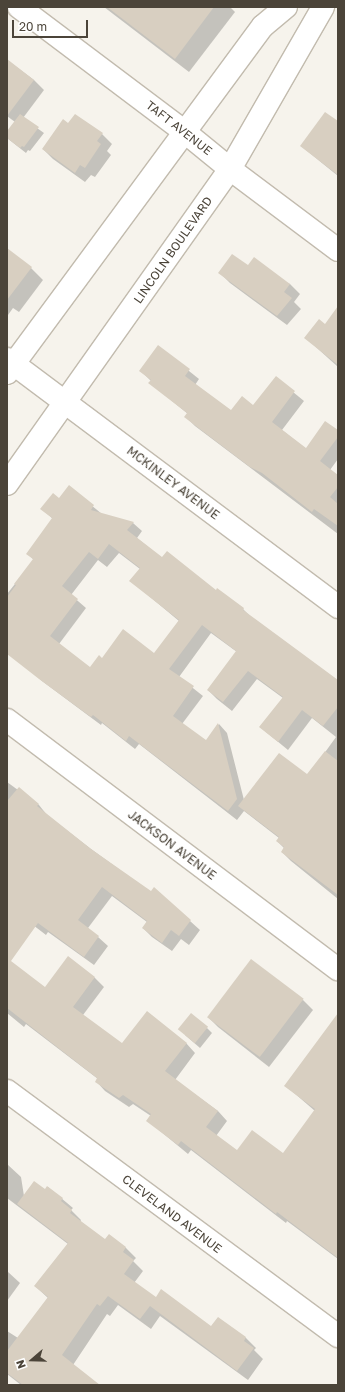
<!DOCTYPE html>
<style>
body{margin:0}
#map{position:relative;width:345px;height:1392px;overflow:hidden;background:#f6f3ec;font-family:"Golos Text",sans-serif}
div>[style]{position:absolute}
.shadow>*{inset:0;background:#0003}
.building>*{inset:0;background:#d8cfc1;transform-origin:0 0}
.roads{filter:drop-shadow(1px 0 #c2bbae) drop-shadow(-1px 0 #c2bbae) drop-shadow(0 1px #c2bbae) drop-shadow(0 -1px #c2bbae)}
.street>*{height:22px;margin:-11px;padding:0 11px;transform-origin:11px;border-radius:11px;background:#fff}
span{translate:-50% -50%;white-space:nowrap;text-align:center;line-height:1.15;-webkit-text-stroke:3px #fff;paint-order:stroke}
.street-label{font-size:12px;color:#4b4439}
.frame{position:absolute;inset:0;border:8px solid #4b4439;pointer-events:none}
.north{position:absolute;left:12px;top:1340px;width:40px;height:40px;-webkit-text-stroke:3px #fff;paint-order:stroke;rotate:250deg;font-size:11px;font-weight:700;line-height:16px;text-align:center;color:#4b4439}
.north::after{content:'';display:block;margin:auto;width:14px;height:18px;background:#4b4439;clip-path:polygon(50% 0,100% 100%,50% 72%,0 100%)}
.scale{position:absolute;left:12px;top:20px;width:76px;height:18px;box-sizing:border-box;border:2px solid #4b4439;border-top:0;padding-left:5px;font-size:12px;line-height:14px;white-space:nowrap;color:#4b4439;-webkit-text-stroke:3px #fff;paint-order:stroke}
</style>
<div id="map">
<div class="shadow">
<div style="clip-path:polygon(104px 7px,230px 7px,235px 12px,189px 72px)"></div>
<div style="clip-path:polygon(7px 60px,34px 80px,44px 90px,23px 118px,44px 133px,30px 151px,28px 150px,26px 153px,7px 138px,7px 133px,15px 122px,7px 116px)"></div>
<div style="clip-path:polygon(338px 123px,338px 176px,301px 146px)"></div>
<div style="clip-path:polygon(68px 124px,102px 134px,112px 144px,107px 151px,111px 155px,95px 177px,91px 175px,85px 182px,53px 159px,43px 149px)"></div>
<div style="clip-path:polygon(7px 249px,31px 268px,43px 280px,19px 312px,13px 308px,8px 315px)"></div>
<div style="clip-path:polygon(248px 267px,290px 284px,300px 294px,294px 302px,301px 309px,287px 325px,230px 283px,220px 273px)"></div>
<div style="clip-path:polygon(338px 316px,338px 367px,306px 338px)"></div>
<div style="clip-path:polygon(159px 347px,199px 379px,195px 385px,231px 412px,254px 407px,276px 378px,304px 401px,282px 430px,306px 449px,338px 431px,338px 459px,330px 470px,338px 476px,338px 534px,195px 426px,186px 417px,188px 414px,150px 383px,151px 381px,141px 371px)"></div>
<div style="clip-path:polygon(evenodd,69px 487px,102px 514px,133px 523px,142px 531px,137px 538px,163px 559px,243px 609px,252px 618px,338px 683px,338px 899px,291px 861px,282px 852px,284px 848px,277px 841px,279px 838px,244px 811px,237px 820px,139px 744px,135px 749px,102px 723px,101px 725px,42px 681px,7px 648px,7px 594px,34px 560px,28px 554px,53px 519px,42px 509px,60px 499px,69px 487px,119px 553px,140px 569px,131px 581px,179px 621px,154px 655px,103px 659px,90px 668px,59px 644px,86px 608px,71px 595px,98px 560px,107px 567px,119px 553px,69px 487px,211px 633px,237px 652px,208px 690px,217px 699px,232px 711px,257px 679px,283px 698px,260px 727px,288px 750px,312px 718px,336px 737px,308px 776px,244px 800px,227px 733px,219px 724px,206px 742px,182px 724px,203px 696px,179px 677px,211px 633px)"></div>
<div style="clip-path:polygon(7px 782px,18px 790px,19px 788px,39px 805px,47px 815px,91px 849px,190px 921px,200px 930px,189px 945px,181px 939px,172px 951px,152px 937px,143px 928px,147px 922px,112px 896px,88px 928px,108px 946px,94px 965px,48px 932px,46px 935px,7px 905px)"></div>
<div style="clip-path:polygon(68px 958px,95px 978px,104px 987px,83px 1015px,122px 1045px,186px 1043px,195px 1053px,175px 1080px,218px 1111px,227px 1121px,216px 1136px,237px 1151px,284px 1155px,315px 1111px,286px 1086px,338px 1038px,338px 1259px,287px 1221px,286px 1223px,191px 1150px,188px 1154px,148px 1121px,151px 1116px,133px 1104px,129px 1107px,105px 1091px,96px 1081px,98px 1079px,26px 1024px,24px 1027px,7px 1013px,7px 959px,45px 989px)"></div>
<div style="clip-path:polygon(303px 1000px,313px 1010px,269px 1067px,218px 1027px,208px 1017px)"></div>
<div style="clip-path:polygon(207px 1028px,212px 1033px,200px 1048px,185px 1035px)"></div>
<div style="clip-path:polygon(7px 1164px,21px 1177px,24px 1196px,45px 1191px,48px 1187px,73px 1208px,71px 1210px,81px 1220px,80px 1222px,105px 1241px,109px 1235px,126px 1248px,136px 1258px,133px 1261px,143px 1271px,134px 1283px,156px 1298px,211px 1327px,218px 1318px,246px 1338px,256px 1348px,254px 1350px,263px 1359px,248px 1380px,160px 1316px,151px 1329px,118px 1305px,110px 1316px,107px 1314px,73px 1365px,98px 1385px,21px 1385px,7px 1374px,7px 1331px,18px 1338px,48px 1298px,35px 1286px,68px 1244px,7px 1198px)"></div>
<div style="clip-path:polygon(7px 1271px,20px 1283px,7px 1301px)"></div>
</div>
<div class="building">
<div style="clip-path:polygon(107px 7px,214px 7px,175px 59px)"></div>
<div style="clip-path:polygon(7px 59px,34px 80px,7px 116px)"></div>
<div style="clip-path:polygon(325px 112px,338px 121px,338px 175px,300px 146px)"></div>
<div style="clip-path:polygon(20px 114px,39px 127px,24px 147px,22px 146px,20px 148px,7px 138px,7px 131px)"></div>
<div style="clip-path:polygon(75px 114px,103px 133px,97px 141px,101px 144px,85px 168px,80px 165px,75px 173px,42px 149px,63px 119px,68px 123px)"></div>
<div style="clip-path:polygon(7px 248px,32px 267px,7px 300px)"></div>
<div style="clip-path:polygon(232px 254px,248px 265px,254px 257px,290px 284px,284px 292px,292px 298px,277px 316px,218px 273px)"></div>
<div style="clip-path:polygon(338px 306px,338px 365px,304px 338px,319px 319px,325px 324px)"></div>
<div style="clip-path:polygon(158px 345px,190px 369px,185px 376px,231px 410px,242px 396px,253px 405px,276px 376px,295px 391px,272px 422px,306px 448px,325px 421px,338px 430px,338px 437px,320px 461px,338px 475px,338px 487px,330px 497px,338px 504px,338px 526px,314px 509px,312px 512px,262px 473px,250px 467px,184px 417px,187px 413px,148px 383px,151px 380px,139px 371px)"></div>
<div style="clip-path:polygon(evenodd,69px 485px,94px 505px,91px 510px,134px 522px,127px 530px,162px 557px,167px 551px,216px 590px,217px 588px,244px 608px,243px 610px,338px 680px,338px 707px,323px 726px,302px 710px,278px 742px,259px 727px,283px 697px,248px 671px,223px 702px,207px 690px,236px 651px,202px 625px,169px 669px,194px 686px,173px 716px,206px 740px,218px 723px,237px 799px,228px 811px,129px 736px,126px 741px,93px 715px,91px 717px,39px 679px,7px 654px,7px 597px,16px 585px,14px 584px,33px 559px,26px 554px,52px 518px,40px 509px,53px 493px,59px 498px,69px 485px,109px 544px,140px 568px,129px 581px,179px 620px,154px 653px,123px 629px,102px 658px,99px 655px,90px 667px,50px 636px,78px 599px,62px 586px,89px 552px,98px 559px,109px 544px)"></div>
<div style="clip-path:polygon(325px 751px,338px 761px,338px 895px,281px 852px,284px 847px,276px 841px,279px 837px,238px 806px,279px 753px,307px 774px)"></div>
<div style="clip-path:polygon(19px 787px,39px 804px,37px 806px,91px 849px,151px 891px,154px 887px,191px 920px,179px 936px,171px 930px,162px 943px,142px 928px,147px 921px,102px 887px,78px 920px,99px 936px,84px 957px,38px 923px,11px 961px,45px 987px,68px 956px,95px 977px,73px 1007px,122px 1043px,147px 1011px,187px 1043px,165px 1071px,218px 1111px,206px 1127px,237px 1150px,252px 1130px,283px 1153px,315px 1109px,284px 1086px,338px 1013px,338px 1258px,277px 1212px,276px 1214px,181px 1141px,178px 1145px,146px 1121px,151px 1114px,123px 1095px,119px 1098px,95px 1082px,97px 1078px,7px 1008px,7px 801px)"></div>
<div style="left:251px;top:959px;width:66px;height:73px;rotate:37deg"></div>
<div style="left:191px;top:1013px;width:22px;height:21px;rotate:39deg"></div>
<div style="clip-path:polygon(34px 1181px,45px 1189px,47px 1186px,63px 1198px,61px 1201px,72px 1210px,70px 1213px,105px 1239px,109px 1234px,126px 1247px,123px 1252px,134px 1260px,124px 1274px,156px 1297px,161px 1289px,211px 1326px,218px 1317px,246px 1337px,244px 1341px,254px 1348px,237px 1371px,150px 1306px,140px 1319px,108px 1296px,100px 1306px,97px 1304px,62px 1355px,100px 1385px,23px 1385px,7px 1373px,7px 1351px,48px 1297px,34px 1286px,68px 1243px,17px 1204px)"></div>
</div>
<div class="roads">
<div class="street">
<div style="left:19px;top:7px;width:209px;rotate:37deg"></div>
<div style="left:186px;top:133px;width:57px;rotate:39.3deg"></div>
<div style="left:230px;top:169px;width:135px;rotate:36.9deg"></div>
<div style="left:7px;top:359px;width:414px;rotate:36.8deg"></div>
<div style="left:7px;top:373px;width:431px;rotate:-53.6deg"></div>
<div style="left:263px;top:26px;width:30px;rotate:-40deg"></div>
<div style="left:7px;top:484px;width:386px;rotate:-54.7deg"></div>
<div style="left:230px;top:169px;width:187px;rotate:-60.1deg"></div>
<div style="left:7px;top:720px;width:414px;rotate:37deg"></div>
<div style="left:7px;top:1091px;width:412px;rotate:36.5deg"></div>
</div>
</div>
<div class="street-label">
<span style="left:179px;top:128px;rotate:38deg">TAFT AVENUE</span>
<span style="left:173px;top:250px;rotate:-55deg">LINCOLN BOULEVARD</span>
<span style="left:173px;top:483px;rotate:37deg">MCKINLEY AVENUE</span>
<span style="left:172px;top:845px;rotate:37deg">JACKSON AVENUE</span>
<span style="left:172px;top:1214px;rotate:37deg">CLEVELAND AVENUE</span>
</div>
<div class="frame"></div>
<div class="north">N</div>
<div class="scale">20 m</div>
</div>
